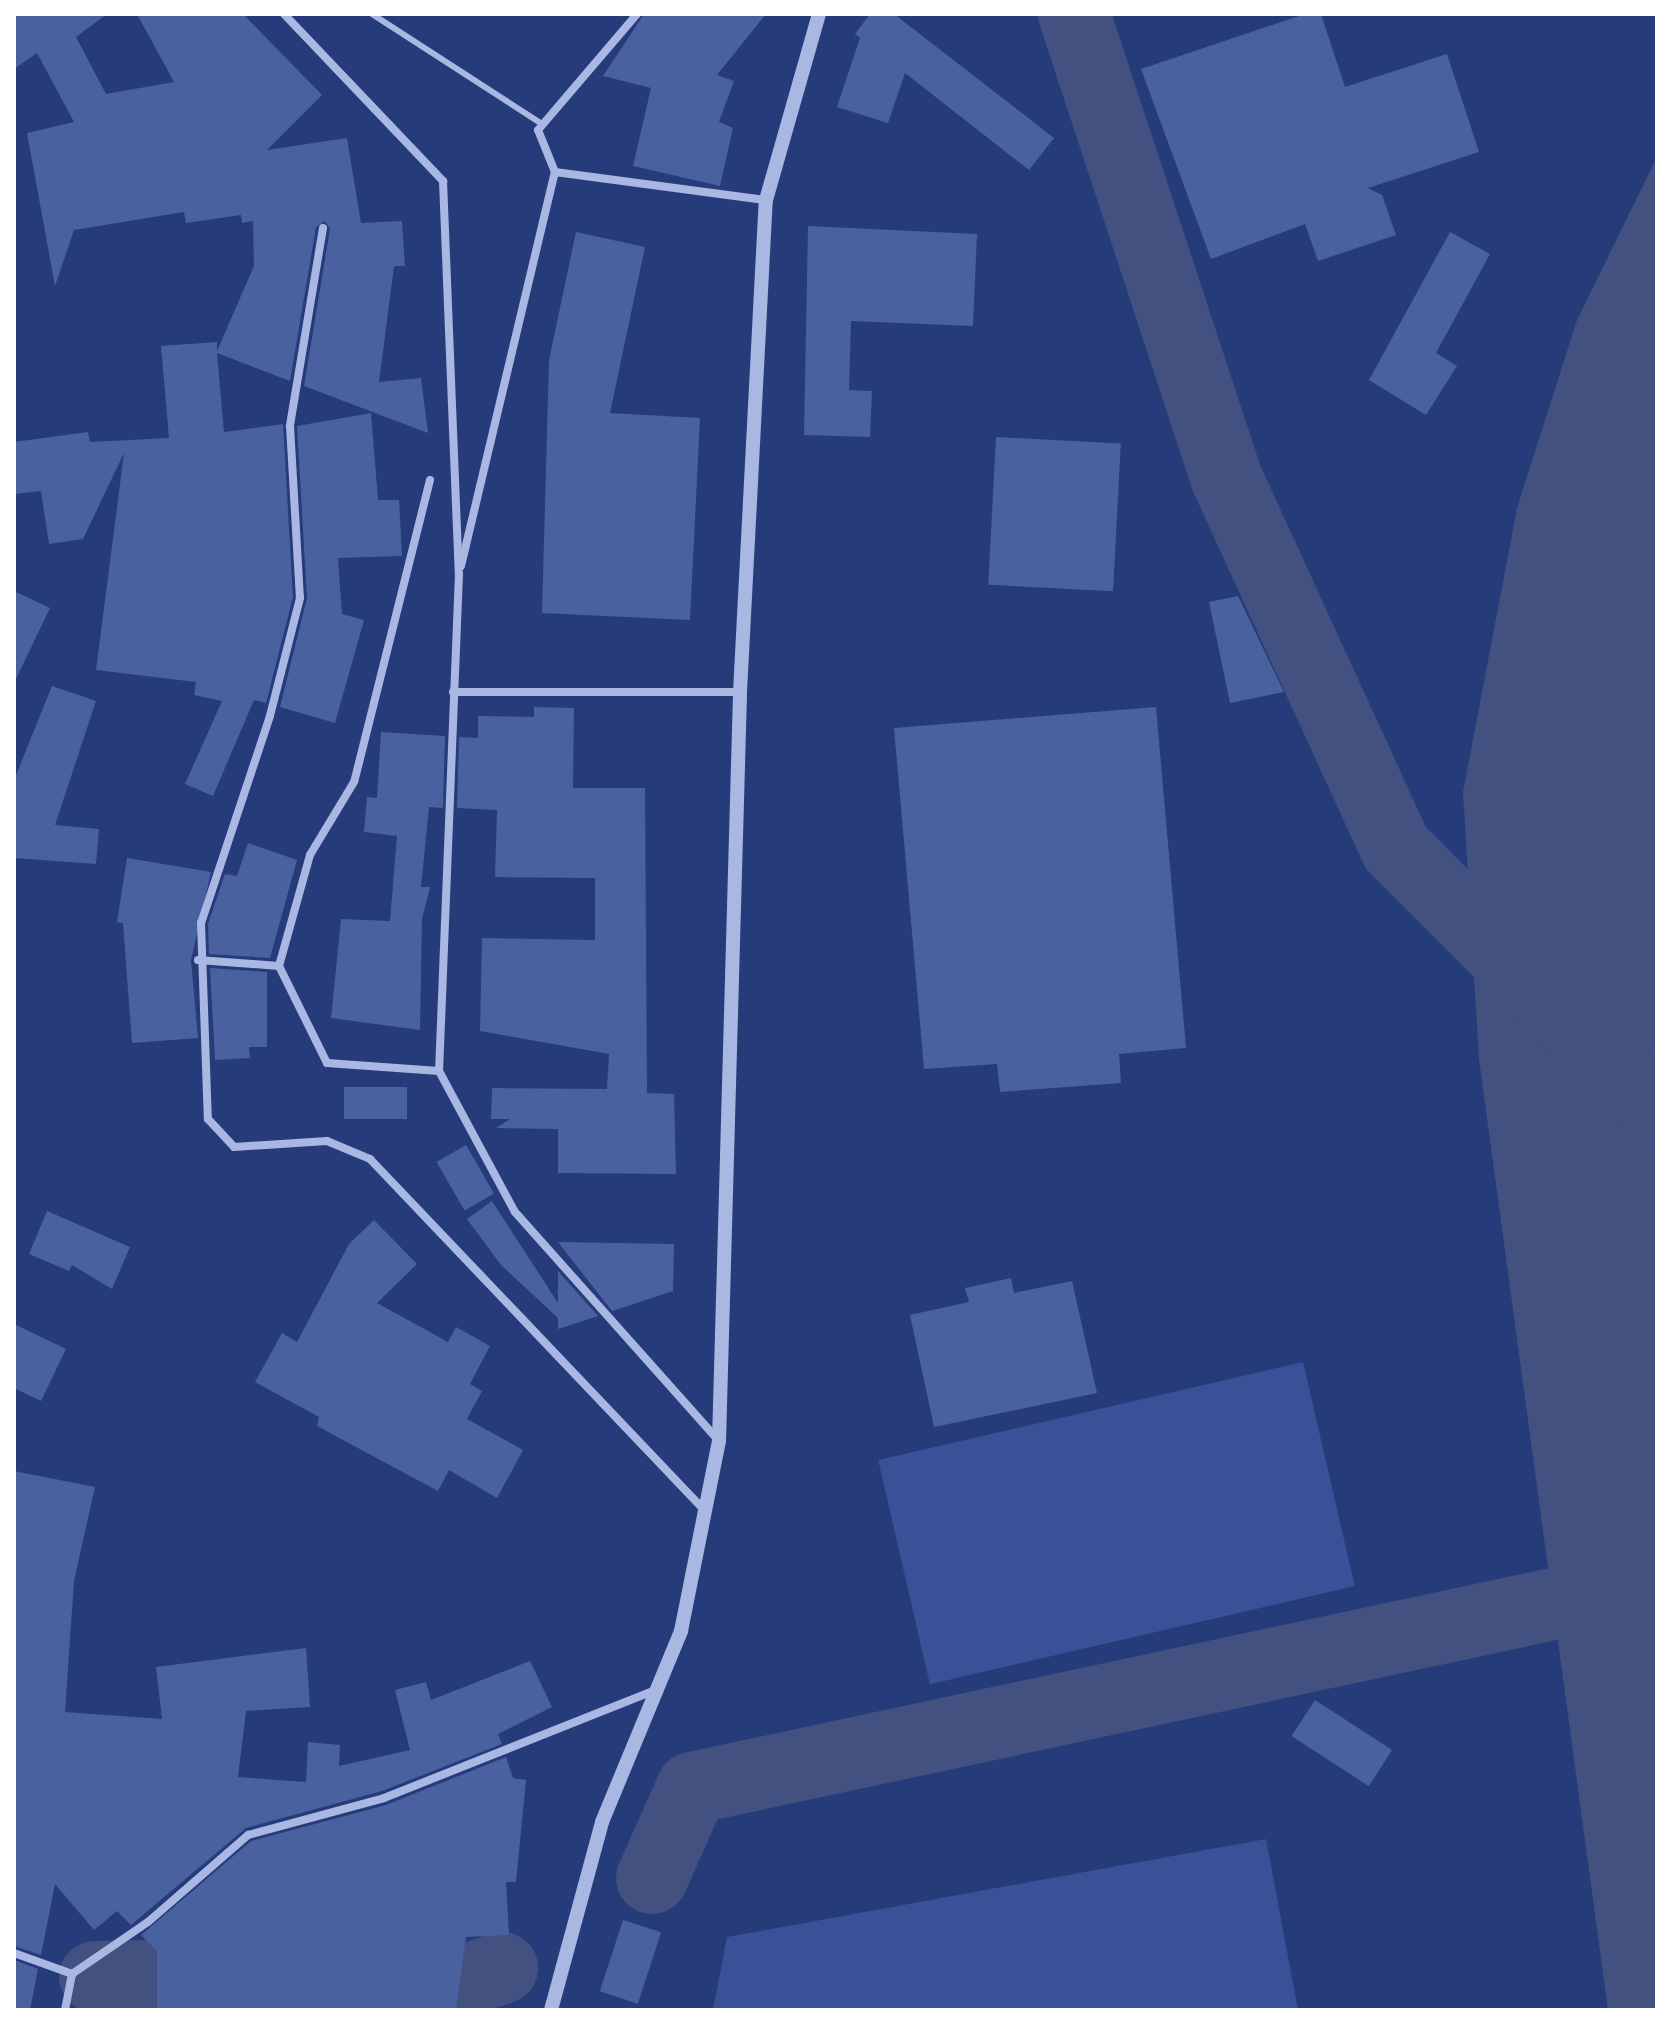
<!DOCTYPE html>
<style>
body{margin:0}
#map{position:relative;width:1671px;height:2024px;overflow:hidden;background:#263b79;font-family:"Titillium Web",sans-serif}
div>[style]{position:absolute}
.green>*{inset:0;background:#395297;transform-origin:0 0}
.water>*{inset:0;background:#425180}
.river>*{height:72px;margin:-36px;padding:0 36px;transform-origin:36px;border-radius:36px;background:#425180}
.building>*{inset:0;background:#4a61a0;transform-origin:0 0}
.service>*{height:6px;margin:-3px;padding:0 3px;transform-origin:3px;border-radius:3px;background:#a9b8e3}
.minor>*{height:8px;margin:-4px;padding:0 4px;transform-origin:4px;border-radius:4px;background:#a9b8e3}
.tertiary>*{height:14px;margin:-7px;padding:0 7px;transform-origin:7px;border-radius:7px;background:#a9b8e3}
span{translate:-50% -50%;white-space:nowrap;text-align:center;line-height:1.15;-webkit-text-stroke:8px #263b79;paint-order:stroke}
.frame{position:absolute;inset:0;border:16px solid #fff;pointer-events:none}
</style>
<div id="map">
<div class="green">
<div style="left:1303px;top:1362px;width:230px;height:436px;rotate:77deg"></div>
<div style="clip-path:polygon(1266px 1839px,1298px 2010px,713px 2010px,727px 1937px)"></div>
</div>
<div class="water">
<div style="clip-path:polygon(1657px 157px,1657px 2010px,1608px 2010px,1479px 1059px,1463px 792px,1517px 508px,1577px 320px)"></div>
</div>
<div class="river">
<div style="left:1074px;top:14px;width:487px;rotate:71.8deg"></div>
<div style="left:1226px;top:477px;width:408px;rotate:65.4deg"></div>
<div style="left:1396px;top:848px;width:370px;rotate:45.1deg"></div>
<div style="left:652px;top:1878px;width:98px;rotate:-66deg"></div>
<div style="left:692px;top:1788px;width:880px;rotate:-12.06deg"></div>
<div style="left:95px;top:1977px;width:161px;rotate:-1.1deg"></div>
<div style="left:362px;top:1981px;width:73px;rotate:7.9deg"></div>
<div style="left:434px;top:1991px;width:72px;rotate:-18.7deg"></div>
</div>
<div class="building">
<div style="clip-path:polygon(14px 14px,107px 14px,76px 37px,106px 94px,174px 82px,137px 14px,243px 14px,322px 95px,267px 150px,347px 138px,361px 223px,402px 221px,405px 266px,394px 266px,379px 382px,421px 378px,428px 433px,304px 386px,330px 229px,325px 221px,316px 227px,290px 381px,217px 353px,224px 432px,283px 424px,293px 597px,266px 703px,254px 700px,213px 796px,185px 784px,222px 701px,194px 695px,196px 682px,96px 670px,124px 453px,83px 539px,49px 544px,41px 491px,14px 494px,14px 442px,88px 432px,90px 442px,169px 438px,161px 346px,217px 342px,217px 351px,254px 266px,253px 221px,242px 223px,241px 215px,186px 223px,184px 212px,74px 230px,55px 286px,27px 133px,74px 122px,37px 53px,14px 69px)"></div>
<div style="clip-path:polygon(644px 14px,766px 14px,717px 75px,734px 81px,719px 122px,733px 128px,720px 186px,633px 166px,651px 88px,603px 76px)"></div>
<div style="clip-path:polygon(870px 14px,894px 14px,1054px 138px,1029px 170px,905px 73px,888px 123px,837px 107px,860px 38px,855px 34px)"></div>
<div style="clip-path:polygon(1305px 14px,1321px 14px,1345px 87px,1447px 54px,1479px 152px,1368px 188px,1382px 195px,1396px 235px,1318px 261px,1305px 224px,1211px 259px,1141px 69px)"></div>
<div style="clip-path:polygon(808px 226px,977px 234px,973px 326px,851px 321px,849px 390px,872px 391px,870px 437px,804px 435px)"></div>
<div style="clip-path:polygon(576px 232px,645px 247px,610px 413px,700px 418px,690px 620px,542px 613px,549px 360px)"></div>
<div style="clip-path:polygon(1450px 232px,1490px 254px,1436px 353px,1457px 366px,1426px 415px,1369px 380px)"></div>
<div style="clip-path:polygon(371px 413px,378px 500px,399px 500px,402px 556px,338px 558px,342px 614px,364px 620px,335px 723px,280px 707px,307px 598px,297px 426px)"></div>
<div style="left:996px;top:437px;width:125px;height:148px;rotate:3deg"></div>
<div style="clip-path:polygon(14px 591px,50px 608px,14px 683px)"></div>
<div style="clip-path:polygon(1238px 596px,1284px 692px,1230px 703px,1209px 602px)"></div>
<div style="clip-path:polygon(52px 686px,96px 701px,55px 825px,99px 829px,96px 864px,14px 858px,14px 780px)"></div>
<div style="clip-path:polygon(534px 707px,574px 708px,573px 788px,645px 788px,647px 1093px,674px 1094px,676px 1174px,558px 1173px,558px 1129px,496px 1128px,510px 1119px,491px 1119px,492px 1088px,607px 1089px,609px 1054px,480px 1031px,482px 938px,595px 940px,595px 878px,495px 877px,497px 810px,457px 808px,459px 737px,478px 738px,478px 716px,534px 717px)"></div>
<div style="clip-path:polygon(1156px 707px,1186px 1048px,1119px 1054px,1121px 1083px,1000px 1092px,997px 1064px,924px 1069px,894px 728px)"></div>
<div style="clip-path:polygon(381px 732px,445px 736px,443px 808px,429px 807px,421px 887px,430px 887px,422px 919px,420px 1030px,331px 1018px,341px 919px,390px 921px,397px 836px,364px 832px,367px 797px,377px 798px)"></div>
<div style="clip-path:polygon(248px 843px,297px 860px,270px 958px,209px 954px,208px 924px,225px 874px,237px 876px)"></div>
<div style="clip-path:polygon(127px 858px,211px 872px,191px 960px,198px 1038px,132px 1043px,123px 923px,117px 922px)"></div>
<div style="clip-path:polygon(210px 968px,267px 972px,267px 1047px,249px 1047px,250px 1058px,215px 1060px)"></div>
<div style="left:344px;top:1087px;width:63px;height:32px"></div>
<div style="left:466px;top:1145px;width:56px;height:34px;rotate:60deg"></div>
<div style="clip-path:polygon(492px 1201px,558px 1303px,558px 1271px,598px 1316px,558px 1329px,558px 1318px,501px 1265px,467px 1219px)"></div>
<div style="clip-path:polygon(47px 1211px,130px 1247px,112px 1289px,72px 1265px,69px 1271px,29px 1254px)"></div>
<div style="clip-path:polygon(374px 1220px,417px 1264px,377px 1303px,448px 1342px,456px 1327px,490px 1346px,470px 1384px,482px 1391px,467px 1419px,523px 1450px,497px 1498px,449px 1470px,438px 1491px,317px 1426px,319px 1417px,255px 1382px,282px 1333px,297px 1342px,349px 1244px)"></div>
<div style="clip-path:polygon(558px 1242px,674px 1244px,673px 1291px,612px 1311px)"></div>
<div style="clip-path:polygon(1011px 1278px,1014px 1293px,1072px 1281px,1097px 1393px,934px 1427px,910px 1315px,969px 1302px,965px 1288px)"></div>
<div style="clip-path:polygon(14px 1324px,66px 1349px,41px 1401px,14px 1388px)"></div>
<div style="clip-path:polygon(14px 1471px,95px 1487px,74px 1581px,65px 1712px,162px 1719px,156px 1667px,306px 1648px,310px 1707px,246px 1711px,238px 1777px,306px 1782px,308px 1742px,340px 1745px,339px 1766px,410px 1750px,395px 1690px,426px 1682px,431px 1700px,530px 1661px,552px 1707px,498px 1734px,502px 1744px,382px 1791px,246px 1828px,131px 1925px,117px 1911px,94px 1930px,55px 1884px,41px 1955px,14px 1946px)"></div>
<div style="left:1315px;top:1700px;width:92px;height:43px;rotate:33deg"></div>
<div style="clip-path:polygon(506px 1757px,513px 1778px,526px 1780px,516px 1882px,506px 1882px,509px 1935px,466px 1937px,456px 2010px,157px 2010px,157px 1951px,141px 1935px,251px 1841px,386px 1805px)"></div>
<div style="left:623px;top:1920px;width:40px;height:75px;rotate:18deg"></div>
<div style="clip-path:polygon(14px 1960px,38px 1969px,30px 2010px,14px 2010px)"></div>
</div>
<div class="service">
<div style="left:372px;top:14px;width:202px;rotate:32.9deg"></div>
</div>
<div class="minor">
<div style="left:284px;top:14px;width:231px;rotate:46.4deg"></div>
<div style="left:443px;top:181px;width:393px;rotate:87.7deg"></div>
<div style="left:459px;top:574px;width:497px;rotate:92.3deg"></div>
<div style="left:439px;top:1071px;width:160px;rotate:61.7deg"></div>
<div style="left:515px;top:1212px;width:305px;rotate:48.3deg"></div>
<div style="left:555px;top:172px;width:213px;rotate:7.6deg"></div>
<div style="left:323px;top:228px;width:201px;rotate:99.5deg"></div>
<div style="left:290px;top:426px;width:172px;rotate:86.7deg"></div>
<div style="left:300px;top:598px;width:122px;rotate:104.3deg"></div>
<div style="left:270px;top:716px;width:218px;rotate:108.4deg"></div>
<div style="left:201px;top:923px;width:196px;rotate:88deg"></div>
<div style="left:208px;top:1119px;width:38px;rotate:47deg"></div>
<div style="left:234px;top:1147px;width:93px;rotate:-3.7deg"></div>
<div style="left:327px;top:1141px;width:47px;rotate:22.7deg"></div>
<div style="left:370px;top:1159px;width:487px;rotate:46.4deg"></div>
<div style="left:430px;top:480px;width:311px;rotate:104.1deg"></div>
<div style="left:354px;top:782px;width:85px;rotate:121.1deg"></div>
<div style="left:310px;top:855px;width:115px;rotate:105.6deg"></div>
<div style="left:279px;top:966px;width:108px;rotate:63.7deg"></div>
<div style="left:327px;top:1063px;width:112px;rotate:4.1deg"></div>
<div style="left:461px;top:566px;width:405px;rotate:-76.6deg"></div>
<div style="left:555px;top:172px;width:45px;rotate:-112deg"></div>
<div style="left:538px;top:130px;width:153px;rotate:-49.5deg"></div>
<div style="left:453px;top:692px;width:287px"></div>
<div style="left:198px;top:960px;width:81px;rotate:4.2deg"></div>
<div style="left:14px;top:1953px;width:62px;rotate:19.9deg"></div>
<div style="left:72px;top:1974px;width:92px;rotate:-34.4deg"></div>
<div style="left:148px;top:1922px;width:133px;rotate:-41deg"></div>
<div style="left:248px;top:1835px;width:141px;rotate:-15.2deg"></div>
<div style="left:384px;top:1798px;width:293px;rotate:-21.7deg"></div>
<div style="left:65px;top:2010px;width:37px;rotate:-79deg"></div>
</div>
<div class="tertiary">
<div style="left:551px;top:2010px;width:195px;rotate:-74.8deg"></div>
<div style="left:602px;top:1822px;width:207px;rotate:-67.5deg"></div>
<div style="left:681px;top:1631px;width:194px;rotate:-78.7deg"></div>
<div style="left:719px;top:1441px;width:749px;rotate:-88.39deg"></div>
<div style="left:740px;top:692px;width:493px;rotate:-87deg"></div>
<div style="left:766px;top:200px;width:193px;rotate:-74.1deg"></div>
</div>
<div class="frame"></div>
</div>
